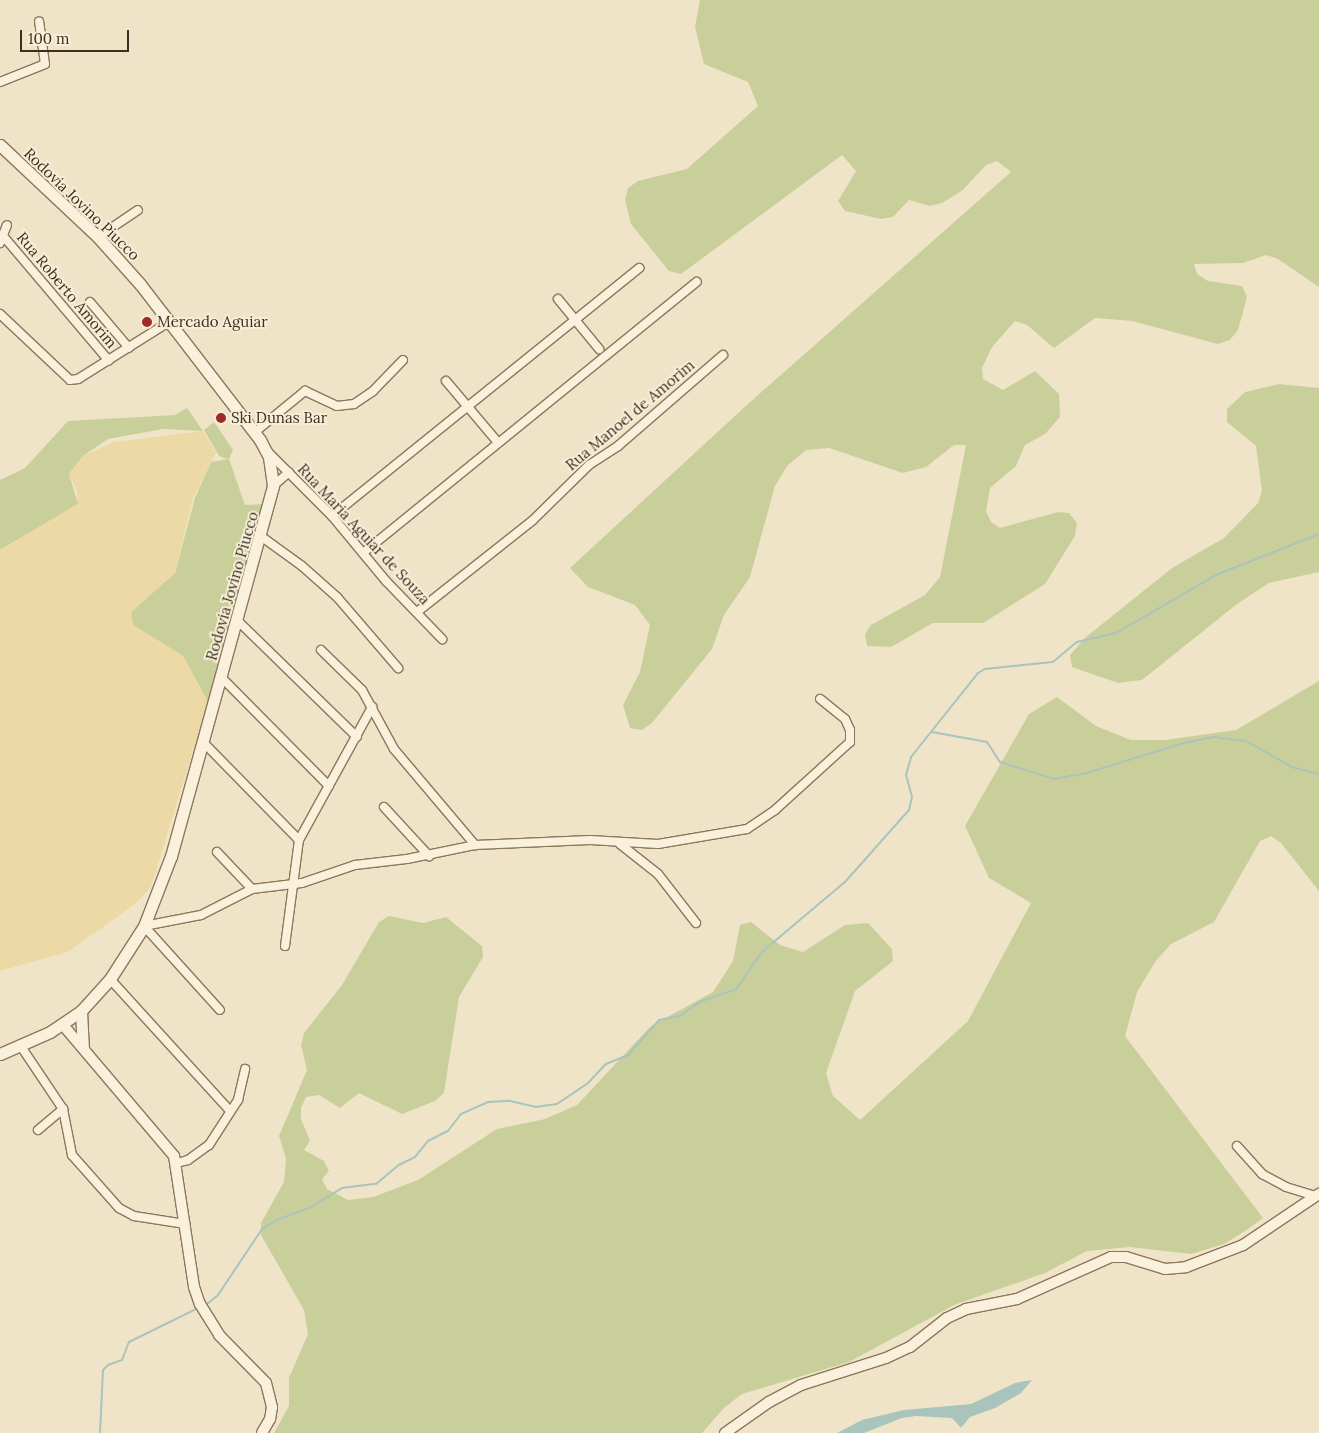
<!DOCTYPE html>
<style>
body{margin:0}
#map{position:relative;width:1319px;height:1433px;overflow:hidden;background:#f0e4c8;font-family:Lora,serif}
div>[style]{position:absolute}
.green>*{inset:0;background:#c9cf9b}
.sand>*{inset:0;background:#ecd9a5}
.water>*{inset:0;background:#a9c4bc}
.stream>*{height:2px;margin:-1px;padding:0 1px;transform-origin:1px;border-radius:1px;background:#a9c4bc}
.roads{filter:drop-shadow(1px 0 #8d765c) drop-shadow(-1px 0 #8d765c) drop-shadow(0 1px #8d765c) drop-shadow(0 -1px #8d765c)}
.minor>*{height:8px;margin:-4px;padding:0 4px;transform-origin:4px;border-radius:4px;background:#faf1dc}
.tertiary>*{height:10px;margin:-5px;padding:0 5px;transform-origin:5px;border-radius:5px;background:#faf1dc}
.secondary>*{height:11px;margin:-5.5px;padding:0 5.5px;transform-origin:5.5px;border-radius:5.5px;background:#faf1dc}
.dots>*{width:14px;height:14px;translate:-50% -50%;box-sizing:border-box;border:2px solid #f7eed8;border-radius:50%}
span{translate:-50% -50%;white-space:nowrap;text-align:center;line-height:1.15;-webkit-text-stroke:4px #f7eed8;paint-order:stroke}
.street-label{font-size:15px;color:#3d2e20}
.poi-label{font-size:15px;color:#3d2e20}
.left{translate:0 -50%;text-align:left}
.scale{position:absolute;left:20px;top:30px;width:109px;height:22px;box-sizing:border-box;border:2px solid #3d2e20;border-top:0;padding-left:6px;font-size:15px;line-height:18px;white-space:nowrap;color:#3d2e20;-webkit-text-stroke:4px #f7eed8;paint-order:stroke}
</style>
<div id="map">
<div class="green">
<div style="clip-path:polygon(700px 0,1319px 0,1319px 287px,1278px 259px,1266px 255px,1243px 263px,1194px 264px,1197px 274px,1208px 281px,1242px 286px,1247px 297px,1238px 330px,1230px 340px,1218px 344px,1132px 321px,1095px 318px,1054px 348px,1027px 325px,1015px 321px,992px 347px,982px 368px,983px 379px,1003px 390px,1035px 371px,1059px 394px,1060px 417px,1045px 434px,1025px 445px,1016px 466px,990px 488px,986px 511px,991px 522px,1000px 528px,1058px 512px,1069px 513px,1077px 523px,1075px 536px,1045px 584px,983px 623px,933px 623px,891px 647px,867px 646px,865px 634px,871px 625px,925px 595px,940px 577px,966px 445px,954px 445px,926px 467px,903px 473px,829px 448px,806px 450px,787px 466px,775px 486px,750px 577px,724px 615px,712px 649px,652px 723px,642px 730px,630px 728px,623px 705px,640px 672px,650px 625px,635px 605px,588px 587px,570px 568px,749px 403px,1011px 172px,997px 161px,986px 165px,963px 190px,942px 203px,930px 206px,909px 200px,893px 217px,881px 219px,845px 211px,838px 201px,856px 171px,842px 155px,681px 274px,669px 271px,631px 224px,625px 200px,628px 188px,638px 181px,687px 169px,758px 106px,748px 82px,704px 64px,695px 27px)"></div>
<div style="clip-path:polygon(1279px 384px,1319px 388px,1319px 572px,1269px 583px,1237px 604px,1142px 680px,1118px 683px,1072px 667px,1070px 655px,1086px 637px,1172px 568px,1224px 538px,1258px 503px,1262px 491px,1256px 446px,1227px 422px,1227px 409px,1245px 392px)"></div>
<div style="clip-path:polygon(187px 408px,203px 431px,163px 429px,108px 439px,83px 456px,69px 474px,78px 504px,0 550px,0 480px,25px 468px,68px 421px,175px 415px)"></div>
<div style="clip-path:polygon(214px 422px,233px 450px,229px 459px,245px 505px,263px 504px,208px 702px,183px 656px,133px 625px,131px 612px,175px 573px,195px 498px,211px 462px,228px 459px,219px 456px,204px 430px)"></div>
<div style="clip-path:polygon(1319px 681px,1319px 891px,1281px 843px,1271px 836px,1260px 841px,1214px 922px,1171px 944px,1155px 962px,1137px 992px,1125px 1036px,1263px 1218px,1245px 1231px,1224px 1244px,1191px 1254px,1130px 1247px,1087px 1251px,1045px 1273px,954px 1305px,849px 1362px,742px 1394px,724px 1408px,702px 1433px,274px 1433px,289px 1406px,289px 1378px,308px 1334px,304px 1310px,261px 1235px,261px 1223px,284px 1182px,286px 1159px,279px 1136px,307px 1070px,301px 1045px,304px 1033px,342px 985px,379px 922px,389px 916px,423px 923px,446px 917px,482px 946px,483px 957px,459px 997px,444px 1093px,435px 1101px,402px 1114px,359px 1093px,340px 1108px,319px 1095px,306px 1097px,301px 1108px,301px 1119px,310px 1141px,304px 1150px,324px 1161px,329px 1171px,322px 1179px,327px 1189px,348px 1200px,373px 1197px,418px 1180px,497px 1129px,545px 1119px,577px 1105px,651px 1026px,713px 992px,733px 961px,740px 925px,751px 922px,780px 945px,803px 952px,845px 925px,868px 923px,892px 949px,893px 961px,855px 991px,826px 1073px,833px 1096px,860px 1120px,968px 1021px,1031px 903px,989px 878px,965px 826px,1029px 714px,1057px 697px,1096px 726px,1131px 740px,1165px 740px,1236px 730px)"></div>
</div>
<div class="sand">
<div style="clip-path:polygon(203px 431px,216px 453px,193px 498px,175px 573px,131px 612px,133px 625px,183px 656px,208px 702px,151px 887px,135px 904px,68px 952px,0 971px,0 550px,78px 504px,77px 491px,69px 474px,83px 456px,114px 442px)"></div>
</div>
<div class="water">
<div style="clip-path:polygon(1032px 1380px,1021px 1393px,995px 1408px,970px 1417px,961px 1428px,952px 1418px,916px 1416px,902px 1418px,864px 1433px,837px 1433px,862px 1420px,904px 1410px,971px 1404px,1015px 1383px)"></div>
</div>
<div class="stream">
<div style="left:932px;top:732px;width:56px;rotate:10.3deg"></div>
<div style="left:987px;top:742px;width:24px;rotate:57deg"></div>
<div style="left:1000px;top:762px;width:57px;rotate:17.5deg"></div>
<div style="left:1054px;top:779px;width:34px;rotate:-10deg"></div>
<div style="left:1087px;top:773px;width:97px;rotate:-17.3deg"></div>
<div style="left:1180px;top:744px;width:35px;rotate:-12deg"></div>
<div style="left:1214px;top:737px;width:32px;rotate:7deg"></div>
<div style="left:1246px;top:741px;width:53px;rotate:29.5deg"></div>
<div style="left:1292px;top:767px;width:28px;rotate:15deg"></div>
<div style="left:207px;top:1304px;width:14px;rotate:-39deg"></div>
<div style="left:218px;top:1295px;width:79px;rotate:-56.3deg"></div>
<div style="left:262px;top:1229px;width:17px;rotate:-31deg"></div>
<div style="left:277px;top:1220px;width:34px;rotate:-21deg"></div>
<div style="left:309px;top:1208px;width:39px;rotate:-31deg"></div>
<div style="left:342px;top:1188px;width:34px;rotate:-7deg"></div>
<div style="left:376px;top:1184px;width:30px;rotate:-40deg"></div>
<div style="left:399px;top:1165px;width:18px;rotate:-27deg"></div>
<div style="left:415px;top:1157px;width:21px;rotate:-51deg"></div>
<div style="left:428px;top:1141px;width:22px;rotate:-27deg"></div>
<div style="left:448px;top:1131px;width:21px;rotate:-53deg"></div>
<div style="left:461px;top:1114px;width:30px;rotate:-24deg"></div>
<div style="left:488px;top:1102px;width:22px;rotate:-3deg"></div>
<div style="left:510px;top:1101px;width:26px;rotate:13deg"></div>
<div style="left:535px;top:1107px;width:22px;rotate:-8deg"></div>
<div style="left:557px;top:1104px;width:37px;rotate:-34deg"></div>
<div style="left:588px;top:1083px;width:26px;rotate:-47deg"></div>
<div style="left:606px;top:1064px;width:24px;rotate:-22deg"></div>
<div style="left:628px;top:1055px;width:47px;rotate:-48.5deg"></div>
<div style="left:659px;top:1020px;width:21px;rotate:-11deg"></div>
<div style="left:680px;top:1016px;width:24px;rotate:-36deg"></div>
<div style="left:699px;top:1002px;width:39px;rotate:-19deg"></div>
<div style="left:736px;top:989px;width:47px;rotate:-54.6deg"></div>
<div style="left:763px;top:951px;width:107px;rotate:-40.1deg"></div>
<div style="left:845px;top:882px;width:96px;rotate:-48.4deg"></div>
<div style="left:909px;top:810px;width:13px;rotate:-77deg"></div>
<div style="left:912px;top:797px;width:23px;rotate:-105deg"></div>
<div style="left:906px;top:775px;width:19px;rotate:-74deg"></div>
<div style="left:911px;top:757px;width:107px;rotate:-51.4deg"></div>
<div style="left:978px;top:673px;width:8px;rotate:-30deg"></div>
<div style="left:985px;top:669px;width:68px;rotate:-5.9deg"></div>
<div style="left:1053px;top:662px;width:31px;rotate:-40deg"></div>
<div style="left:1077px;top:642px;width:40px;rotate:-13deg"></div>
<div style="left:1116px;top:633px;width:116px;rotate:-30.1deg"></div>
<div style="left:1216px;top:575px;width:111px;rotate:-21.7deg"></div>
<div style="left:100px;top:1433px;width:63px;rotate:-87.3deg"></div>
<div style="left:103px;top:1370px;width:7px;rotate:-45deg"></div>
<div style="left:108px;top:1365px;width:15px;rotate:-20deg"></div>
<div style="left:122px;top:1360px;width:19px;rotate:-69deg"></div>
<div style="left:129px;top:1342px;width:75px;rotate:-26.2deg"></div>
</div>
<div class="roads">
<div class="minor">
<div style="left:0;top:82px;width:48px;rotate:-21.8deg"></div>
<div style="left:45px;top:64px;width:43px;rotate:-97.9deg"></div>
<div style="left:4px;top:237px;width:162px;rotate:49.7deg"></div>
<div style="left:98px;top:237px;width:48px;rotate:-34deg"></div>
<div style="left:0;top:243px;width:19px;rotate:-69deg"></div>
<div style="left:558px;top:299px;width:65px;rotate:50.6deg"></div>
<div style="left:90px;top:302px;width:60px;rotate:49.7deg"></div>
<div style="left:0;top:314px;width:96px;rotate:43.3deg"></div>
<div style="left:70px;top:380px;width:8px;rotate:-7deg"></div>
<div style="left:78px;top:379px;width:107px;rotate:-32.1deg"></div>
<div style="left:446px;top:381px;width:76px;rotate:49.8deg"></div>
<div style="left:255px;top:432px;width:65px;rotate:-39.4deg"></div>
<div style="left:305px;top:391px;width:35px;rotate:25deg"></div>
<div style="left:337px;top:406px;width:17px;rotate:-7deg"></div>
<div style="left:354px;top:404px;width:23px;rotate:-34deg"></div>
<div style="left:373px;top:391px;width:43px;rotate:-45.9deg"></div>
<div style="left:268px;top:452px;width:91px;rotate:45deg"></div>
<div style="left:332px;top:516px;width:85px;rotate:50.3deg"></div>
<div style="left:386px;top:581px;width:81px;rotate:46deg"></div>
<div style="left:273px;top:486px;width:21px;rotate:-41deg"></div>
<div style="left:332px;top:516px;width:395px;rotate:-38.9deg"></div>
<div style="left:262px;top:537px;width:49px;rotate:35.9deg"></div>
<div style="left:302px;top:566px;width:47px;rotate:41.5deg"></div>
<div style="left:337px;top:597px;width:94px;rotate:49.3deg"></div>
<div style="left:363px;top:553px;width:430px;rotate:-39.1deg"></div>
<div style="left:417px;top:612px;width:148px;rotate:-38.4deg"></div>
<div style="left:533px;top:520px;width:78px;rotate:-44.5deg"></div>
<div style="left:589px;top:465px;width:35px;rotate:-33deg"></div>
<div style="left:618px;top:446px;width:139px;rotate:-40.9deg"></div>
<div style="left:238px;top:621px;width:166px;rotate:44.3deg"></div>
<div style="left:321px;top:650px;width:57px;rotate:44.3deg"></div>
<div style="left:362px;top:690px;width:67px;rotate:61.5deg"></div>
<div style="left:394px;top:749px;width:126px;rotate:49.8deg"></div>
<div style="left:222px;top:678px;width:152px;rotate:45.3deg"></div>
<div style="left:203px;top:742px;width:137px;rotate:45.6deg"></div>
<div style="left:384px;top:807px;width:67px;rotate:47.4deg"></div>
<div style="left:620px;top:844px;width:48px;rotate:38.3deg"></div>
<div style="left:658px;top:874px;width:62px;rotate:52.2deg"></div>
<div style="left:217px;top:852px;width:51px;rotate:46.6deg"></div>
<div style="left:144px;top:926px;width:58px;rotate:-10.9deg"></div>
<div style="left:201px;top:915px;width:57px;rotate:-27deg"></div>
<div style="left:252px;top:889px;width:50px;rotate:-6.8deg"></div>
<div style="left:302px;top:883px;width:56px;rotate:-18.8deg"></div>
<div style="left:355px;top:865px;width:52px;rotate:-6.6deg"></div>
<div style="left:407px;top:859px;width:69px;rotate:-11.6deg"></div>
<div style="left:475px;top:845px;width:115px;rotate:-2.5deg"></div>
<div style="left:590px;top:840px;width:68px;rotate:3.4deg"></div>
<div style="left:658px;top:844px;width:90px;rotate:-9.6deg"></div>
<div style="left:747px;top:829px;width:34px;rotate:-34deg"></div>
<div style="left:775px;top:810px;width:101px;rotate:-42.2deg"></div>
<div style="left:850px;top:742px;width:12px;rotate:-90deg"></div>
<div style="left:850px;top:730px;width:12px;rotate:-114deg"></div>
<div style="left:845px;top:719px;width:32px;rotate:-141deg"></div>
<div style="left:144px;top:926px;width:113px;rotate:47.9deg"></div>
<div style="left:285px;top:946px;width:107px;rotate:-82.5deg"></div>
<div style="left:299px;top:840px;width:152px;rotate:-61.2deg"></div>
<div style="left:110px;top:979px;width:178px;rotate:47.7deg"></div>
<div style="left:20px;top:1045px;width:77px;rotate:56.1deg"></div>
<div style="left:63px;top:1109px;width:47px;rotate:78.9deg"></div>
<div style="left:72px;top:1155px;width:71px;rotate:48.4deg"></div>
<div style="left:119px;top:1208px;width:17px;rotate:28deg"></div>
<div style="left:134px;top:1216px;width:52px;rotate:8.9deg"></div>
<div style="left:38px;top:1130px;width:33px;rotate:-40deg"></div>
<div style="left:1237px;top:1146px;width:38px;rotate:48deg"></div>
<div style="left:1262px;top:1174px;width:27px;rotate:28deg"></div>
<div style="left:1286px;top:1187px;width:31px;rotate:17deg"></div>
<div style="left:177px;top:1163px;width:11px;rotate:-15deg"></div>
<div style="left:188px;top:1160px;width:26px;rotate:-36deg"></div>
<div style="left:209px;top:1145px;width:54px;rotate:-57.2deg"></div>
<div style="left:238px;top:1100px;width:32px;rotate:-77deg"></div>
</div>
<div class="tertiary">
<div style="left:63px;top:1025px;width:172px;rotate:49.7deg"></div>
<div style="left:174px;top:1156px;width:133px;rotate:81.3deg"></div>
<div style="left:194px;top:1287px;width:18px;rotate:71deg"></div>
<div style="left:200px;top:1304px;width:36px;rotate:58deg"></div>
<div style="left:219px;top:1335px;width:67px;rotate:45.6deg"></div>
<div style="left:266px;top:1383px;width:25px;rotate:76deg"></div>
<div style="left:272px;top:1407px;width:12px;rotate:99deg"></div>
<div style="left:270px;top:1419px;width:16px;rotate:120deg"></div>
<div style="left:725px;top:1433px;width:54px;rotate:-35.2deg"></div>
<div style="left:769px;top:1402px;width:36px;rotate:-28deg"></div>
<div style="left:801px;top:1385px;width:89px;rotate:-17.6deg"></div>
<div style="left:886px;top:1358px;width:26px;rotate:-25deg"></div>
<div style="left:910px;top:1347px;width:47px;rotate:-38.1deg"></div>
<div style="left:947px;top:1318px;width:21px;rotate:-25deg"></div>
<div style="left:966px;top:1309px;width:52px;rotate:-11.1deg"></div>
<div style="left:1017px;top:1299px;width:103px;rotate:-24.1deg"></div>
<div style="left:1111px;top:1257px;width:15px"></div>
<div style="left:1126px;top:1257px;width:41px;rotate:17.1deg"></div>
<div style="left:1165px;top:1269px;width:21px;rotate:-5deg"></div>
<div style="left:1186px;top:1267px;width:61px;rotate:-21.1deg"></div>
<div style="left:1243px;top:1245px;width:92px;rotate:-33.9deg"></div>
</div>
<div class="secondary">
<div style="left:0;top:145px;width:134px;rotate:43.2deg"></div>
<div style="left:98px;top:237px;width:63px;rotate:48.2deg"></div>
<div style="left:140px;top:284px;width:197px;rotate:52.4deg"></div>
<div style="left:260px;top:440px;width:19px;rotate:62deg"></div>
<div style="left:269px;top:457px;width:29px;rotate:82deg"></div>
<div style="left:273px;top:486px;width:384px;rotate:105.4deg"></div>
<div style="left:171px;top:856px;width:75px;rotate:111.1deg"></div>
<div style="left:144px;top:926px;width:63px;rotate:122.7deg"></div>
<div style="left:110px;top:979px;width:43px;rotate:132.2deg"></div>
<div style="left:81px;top:1011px;width:37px;rotate:146deg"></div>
<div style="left:50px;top:1032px;width:55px;rotate:156.3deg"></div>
<div style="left:81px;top:1011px;width:36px;rotate:87deg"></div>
</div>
</div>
<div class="dots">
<div style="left:147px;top:322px;background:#9e2a2b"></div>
<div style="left:221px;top:418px;background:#9e2a2b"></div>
</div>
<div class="street-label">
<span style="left:82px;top:204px;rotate:44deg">Rodovia Jovino Piucco</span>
<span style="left:67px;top:290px;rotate:50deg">Rua Roberto Amorim</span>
<span style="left:630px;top:415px;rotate:-40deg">Rua Manoel de Amorim</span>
<span style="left:364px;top:534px;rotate:47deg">Rua Maria Aguiar de Souza</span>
<span style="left:232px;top:586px;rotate:-74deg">Rodovia Jovino Piucco</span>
</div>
<div class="poi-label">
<span class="left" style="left:157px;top:322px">Mercado Aguiar</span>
<span class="left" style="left:231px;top:418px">Ski Dunas Bar</span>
</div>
<div class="scale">100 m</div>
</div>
